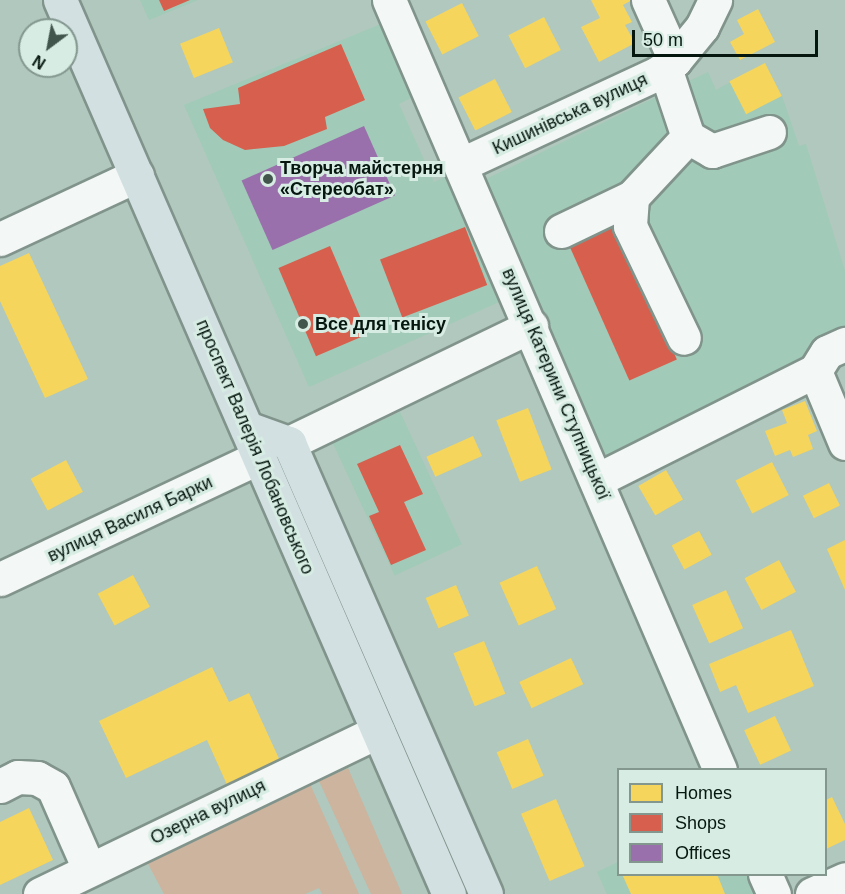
<!DOCTYPE html>
<meta charset="utf-8">
<style>
body{margin:0}
#map{position:relative;width:845px;height:894px;overflow:hidden;background:#b0c8bd;font-family:Helvetica,sans-serif}
div>[style]{position:absolute}
.built>*{inset:0;background:#a1cab8;transform-origin:0 0}
.green>*{inset:0;background:#ccb49e}
.homes>*{inset:0;background:#f6d55c;transform-origin:0 0}
.shops>*{inset:0;background:#d6604d;transform-origin:0 0}
.offices>*{inset:0;background:#9970ab;transform-origin:0 0}
.roads{filter:drop-shadow(2px 0 #81948c) drop-shadow(-2px 0 #81948c) drop-shadow(0 2px #81948c) drop-shadow(0 -2px #81948c)}
.minor>*{height:33px;margin:-16.5px;padding:0 16.5px;transform-origin:16.5px;border-radius:16.5px;background:#f3f7f5}
.major>*{height:33px;margin:-16.5px;padding:0 16.5px;transform-origin:16.5px;border-radius:16.5px;background:#d2e0e1}
.dots>*{width:16px;height:16px;translate:-50% -50%;box-sizing:border-box;border:3px solid #d7ede3;border-radius:50%}
span{translate:-50% -50%;white-space:nowrap;text-align:center;line-height:1.15;-webkit-text-stroke:6px #d7ede3;paint-order:stroke}
.street-label{font-size:18px;color:#061710}
.poi-label{font-size:18px;color:#061710;font-weight:700}
.left{translate:0 -50%;text-align:left}
.legend{position:absolute;left:617px;top:768px;width:210px;height:108px;box-sizing:border-box;background:#d7ede3;border:2px solid #83978f;margin:0;padding:8px 10px;list-style:none;font-size:18px;color:#061710}
.legend li{display:flex;align-items:center;gap:12px;height:30px}
.legend b{width:30px;border:2px solid #83978f}
.north{position:absolute;left:18px;top:18px;width:60px;height:60px;box-sizing:border-box;background:#d7ede3;border:2px solid #83978f;border-radius:50%;rotate:212deg;font-size:16px;font-weight:700;line-height:24px;text-align:center;color:#061710}
.north::after{content:'';display:block;margin:auto;width:21px;height:27px;background:#42554d;clip-path:polygon(50% 0,100% 100%,50% 72%,0 100%)}
.scale{position:absolute;left:632px;top:30px;width:186px;height:27px;box-sizing:border-box;border:3px solid #061710;border-top:0;padding-left:8px;font-size:18px;line-height:21px;white-space:nowrap;color:#061710;-webkit-text-stroke:4px #d7ede3;paint-order:stroke}
</style>
<div id="map">
<div class="built">
<div style="clip-path:polygon(140px 0,198px 0,149px 20px)"></div>
<div style="clip-path:polygon(381px 24px,415px 96px,399px 104px,434px 182px,452px 174px,508px 298px,309px 387px,184px 105px)"></div>
<div style="clip-path:polygon(765px 63px,782px 96px,799px 146px,806px 144px,845px 271px,845px 328px,818px 343px,800px 370px,605px 465px,486px 179px,708px 72px,716px 90px)"></div>
<div style="left:400px;top:412px;width:146px;height:74px;rotate:65deg"></div>
<div style="clip-path:polygon(618px 862px,618px 874px,757px 875px,767px 894px,607px 894px,597px 872px)"></div>
</div>
<div class="green">
<div style="clip-path:polygon(348px 768px,402px 894px,371px 894px,319px 781px)"></div>
<div style="clip-path:polygon(310px 784px,359px 894px,322px 894px,319px 888px,305px 894px,164px 894px,146px 860px)"></div>
</div>
<div class="homes">
<div style="clip-path:polygon(591px 0,632px 0,623px 5px,632px 22px,625px 25px,635px 43px,599px 62px,581px 27px,600px 18px)"></div>
<div style="left:462px;top:3px;width:37px;height:41px;rotate:63deg"></div>
<div style="clip-path:polygon(758px 9px,775px 42px,740px 60px,730px 42px,744px 34px,737px 20px)"></div>
<div style="left:544px;top:17px;width:37px;height:40px;rotate:63deg"></div>
<div style="left:219px;top:28px;width:37px;height:42px;rotate:68deg"></div>
<div style="left:765px;top:63px;width:37px;height:40px;rotate:63deg"></div>
<div style="left:495px;top:79px;width:37px;height:41px;rotate:63deg"></div>
<div style="clip-path:polygon(29px 253px,88px 379px,45px 398px,0 301px,0 266px)"></div>
<div style="clip-path:polygon(805px 401px,817px 431px,808px 435px,813px 449px,793px 457px,790px 450px,775px 456px,765px 431px,787px 423px,782px 410px)"></div>
<div style="left:528px;top:408px;width:66px;height:34px;rotate:69deg"></div>
<div style="left:473px;top:436px;width:22px;height:51px;rotate:66deg"></div>
<div style="left:66px;top:460px;width:36px;height:40px;rotate:62deg"></div>
<div style="left:772px;top:462px;width:37px;height:41px;rotate:63deg"></div>
<div style="left:666px;top:470px;width:34px;height:32px;rotate:60deg"></div>
<div style="left:829px;top:483px;width:25px;height:29px;rotate:64deg"></div>
<div style="left:699px;top:531px;width:27px;height:31px;rotate:62deg"></div>
<div style="clip-path:polygon(845px 540px,845px 590px,827px 549px)"></div>
<div style="left:779px;top:560px;width:36px;height:39px;rotate:62deg"></div>
<div style="left:537px;top:566px;width:47px;height:41px;rotate:66deg"></div>
<div style="left:133px;top:575px;width:36px;height:40px;rotate:62deg"></div>
<div style="left:456px;top:585px;width:33px;height:33px;rotate:67deg"></div>
<div style="left:726px;top:590px;width:42px;height:37px;rotate:66deg"></div>
<div style="clip-path:polygon(791px 630px,814px 686px,748px 713px,736px 685px,720px 692px,709px 664px)"></div>
<div style="left:484px;top:641px;width:57px;height:33px;rotate:68deg"></div>
<div style="left:571px;top:658px;width:29px;height:57px;rotate:65deg"></div>
<div style="clip-path:polygon(212px 667px,229px 702px,249px 693px,281px 763px,228px 787px,207px 740px,126px 778px,99px 721px)"></div>
<div style="left:775px;top:716px;width:38px;height:34px;rotate:65deg"></div>
<div style="left:528px;top:739px;width:40px;height:34px;rotate:67deg"></div>
<div style="clip-path:polygon(832px 797px,845px 824px,845px 840px,826px 849px,826px 800px)"></div>
<div style="left:556px;top:799px;width:73px;height:38px;rotate:67deg"></div>
<div style="clip-path:polygon(29px 808px,53px 860px,0 885px,0 822px)"></div>
<div style="clip-path:polygon(622px 874px,717px 874px,725px 894px,631px 894px)"></div>
</div>
<div class="shops">
<div style="clip-path:polygon(159px 0,190px 0,164px 11px)"></div>
<div style="clip-path:polygon(341px 44px,365px 100px,325px 117px,327px 129px,284px 146px,245px 150px,223px 140px,210px 128px,203px 109px,240px 104px,238px 88px)"></div>
<div style="left:613px;top:216px;width:157px;height:52px;rotate:66deg"></div>
<div style="left:465px;top:227px;width:62px;height:91px;rotate:69deg"></div>
<div style="left:330px;top:246px;width:96px;height:56px;rotate:67deg"></div>
<div style="clip-path:polygon(400px 445px,423px 494px,404px 502px,426px 550px,391px 565px,369px 516px,379px 512px,357px 464px)"></div>
</div>
<div class="offices">
<div style="left:364px;top:126px;width:76px;height:134px;rotate:66deg"></div>
</div>
<div class="roads">
<div class="minor">
<div style="left:389px;top:0;width:838px;rotate:66.74deg"></div>
<div style="left:648px;top:0;width:66px;rotate:65.8deg"></div>
<div style="left:665px;top:68px;width:73px;rotate:71.6deg"></div>
<div style="left:688px;top:137px;width:28px;rotate:30deg"></div>
<div style="left:712px;top:151px;width:60px;rotate:-18.4deg"></div>
<div style="left:462px;top:164px;width:216px;rotate:-24.9deg"></div>
<div style="left:658px;top:73px;width:21px;rotate:-37deg"></div>
<div style="left:675px;top:60px;width:43px;rotate:-50.7deg"></div>
<div style="left:702px;top:27px;width:30px;rotate:-64deg"></div>
<div style="left:632px;top:197px;width:29px;rotate:94deg"></div>
<div style="left:630px;top:226px;width:124px;rotate:64.3deg"></div>
<div style="left:561px;top:231px;width:79px;rotate:-25.6deg"></div>
<div style="left:632px;top:197px;width:82px;rotate:-47deg"></div>
<div style="left:0;top:239px;width:151px;rotate:-25deg"></div>
<div style="left:815px;top:371px;width:78px;rotate:67.4deg"></div>
<div style="left:815px;top:371px;width:22px;rotate:-58deg"></div>
<div style="left:827px;top:352px;width:20px;rotate:-24deg"></div>
<div style="left:289px;top:443px;width:269px;rotate:-25.8deg"></div>
<div style="left:597px;top:480px;width:244px;rotate:-26.6deg"></div>
<div style="left:0;top:579px;width:286px;rotate:-25.2deg"></div>
<div style="left:0;top:786px;width:20px;rotate:-27deg"></div>
<div style="left:18px;top:777px;width:19px;rotate:3deg"></div>
<div style="left:37px;top:778px;width:18px;rotate:29deg"></div>
<div style="left:53px;top:787px;width:90px;rotate:66.3deg"></div>
<div style="left:765px;top:874px;width:22px;rotate:66deg"></div>
<div style="left:40px;top:894px;width:375px;rotate:-25.7deg"></div>
<div style="left:812px;top:894px;width:36px;rotate:-24deg"></div>
</div>
<div class="major">
<div style="left:60px;top:0;width:975px;rotate:66.49deg"></div>
<div style="left:247px;top:428px;width:45px;rotate:19.7deg"></div>
<div style="left:289px;top:443px;width:492px;rotate:66.4deg"></div>
</div>
</div>
<div class="dots">
<div style="left:268px;top:179px;background:#42554d"></div>
<div style="left:303px;top:324px;background:#42554d"></div>
</div>
<div class="street-label">
<span style="left:570px;top:114px;rotate:-25deg">Кишинівська вулиця</span>
<span style="left:556px;top:384px;rotate:67deg">вулиця Катерини Ступницької</span>
<span style="left:255px;top:447px;rotate:67deg">проспект Валерія Лобановського</span>
<span style="left:130px;top:519px;rotate:-25deg">вулиця Василя Барки</span>
<span style="left:208px;top:812px;rotate:-26deg">Озерна вулиця</span>
</div>
<div class="poi-label">
<span class="left" style="left:280px;top:179px">Творча майстерня<br>«Стереобат»</span>
<span class="left" style="left:315px;top:324px">Все для тенісу</span>
</div>
<ul class="legend">
<li><b style="height:16px;background:#f6d55c"></b>Homes</li>
<li><b style="height:16px;background:#d6604d"></b>Shops</li>
<li><b style="height:16px;background:#9970ab"></b>Offices</li>
</ul>
<div class="north">N</div>
<div class="scale">50 m</div>
</div>
